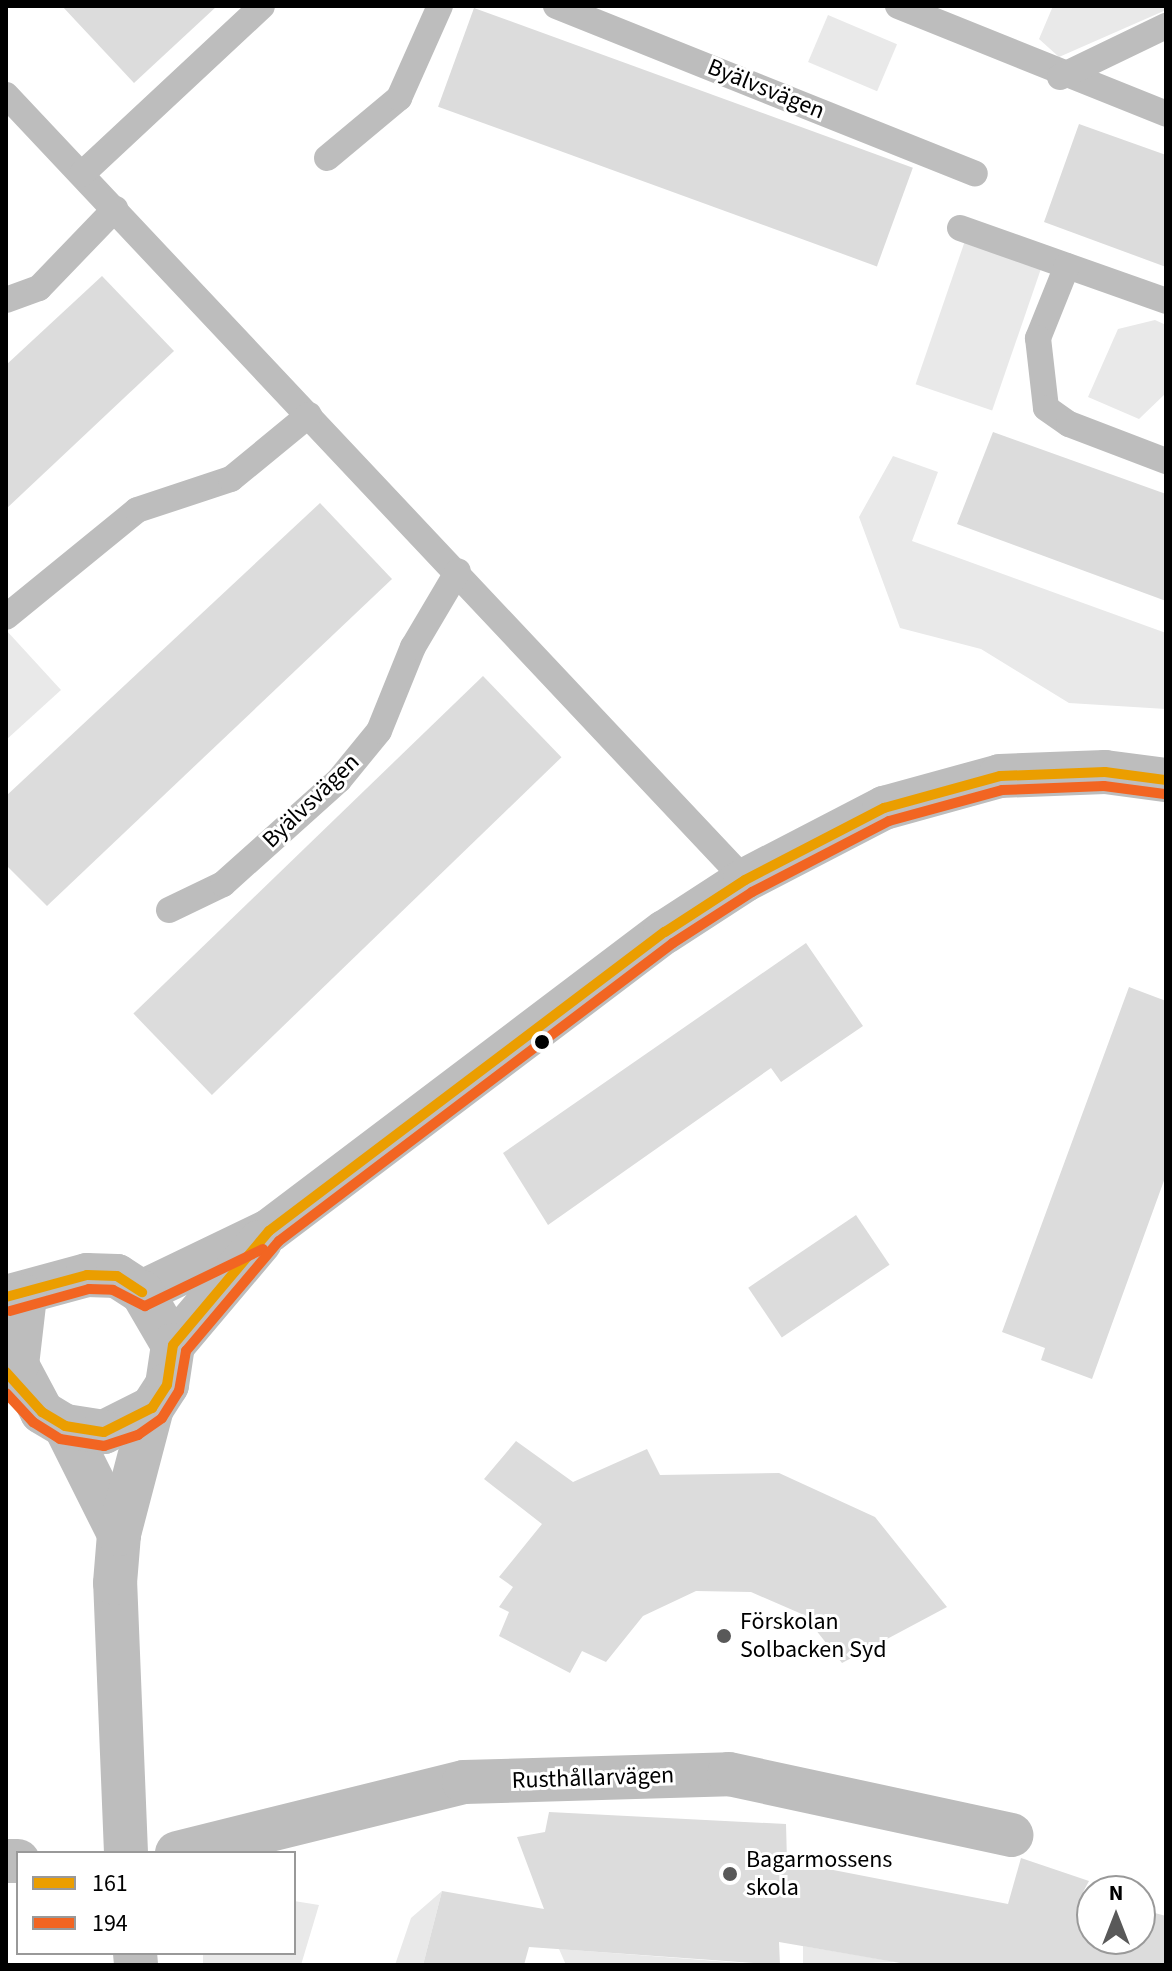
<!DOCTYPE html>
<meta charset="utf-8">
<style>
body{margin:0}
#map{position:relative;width:1172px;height:1971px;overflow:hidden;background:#fff;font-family:"Source Sans 3",sans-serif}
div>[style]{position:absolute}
.green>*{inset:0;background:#e9e9e9;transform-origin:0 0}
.building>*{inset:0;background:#dcdcdc;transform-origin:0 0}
.service>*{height:26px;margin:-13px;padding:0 13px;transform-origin:13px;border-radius:13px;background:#bdbdbd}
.minor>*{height:44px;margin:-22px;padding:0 22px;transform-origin:22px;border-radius:22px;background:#bdbdbd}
.tertiary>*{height:44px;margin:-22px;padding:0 22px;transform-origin:22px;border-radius:22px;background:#bdbdbd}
.bus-1>*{height:10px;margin:-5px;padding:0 5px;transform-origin:5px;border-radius:5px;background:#eb9e00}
.bus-2>*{height:10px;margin:-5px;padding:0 5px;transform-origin:5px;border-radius:5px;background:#f26522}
.dots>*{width:22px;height:22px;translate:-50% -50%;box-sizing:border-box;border:4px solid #fff;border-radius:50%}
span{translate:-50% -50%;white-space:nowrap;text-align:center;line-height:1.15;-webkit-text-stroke:6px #fff;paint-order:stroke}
.street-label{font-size:24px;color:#000}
.poi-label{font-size:24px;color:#000}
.left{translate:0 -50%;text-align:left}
.frame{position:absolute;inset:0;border:8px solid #000;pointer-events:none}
.legend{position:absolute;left:16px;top:1851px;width:280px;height:104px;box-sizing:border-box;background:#fff;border:2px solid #999;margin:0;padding:10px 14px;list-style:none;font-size:24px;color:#000}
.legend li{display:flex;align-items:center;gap:16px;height:40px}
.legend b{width:40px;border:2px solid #999}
.north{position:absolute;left:1076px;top:1875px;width:80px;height:80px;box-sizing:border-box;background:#fff;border:2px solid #999;border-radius:50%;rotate:0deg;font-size:22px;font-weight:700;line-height:32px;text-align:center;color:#000}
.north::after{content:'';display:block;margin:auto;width:28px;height:36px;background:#595959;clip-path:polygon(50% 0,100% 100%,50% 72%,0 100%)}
</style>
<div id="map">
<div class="green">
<div style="clip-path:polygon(1053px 6px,1166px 6px,1166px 10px,1059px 57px,1039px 39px)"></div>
<div style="left:828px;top:15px;width:75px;height:51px;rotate:23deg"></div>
<div style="left:968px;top:232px;width:81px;height:161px;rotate:19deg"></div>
<div style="clip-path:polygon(1155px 320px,1166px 325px,1166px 393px,1139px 419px,1088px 397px,1118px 329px)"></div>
<div style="clip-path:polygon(893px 456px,938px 472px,912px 541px,1166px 633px,1166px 709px,1069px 703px,981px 649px,900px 628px,859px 517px)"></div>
<div style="clip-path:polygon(6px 630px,61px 690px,6px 740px)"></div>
<div style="clip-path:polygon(442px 1891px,423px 1965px,395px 1965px,411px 1918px)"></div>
<div style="clip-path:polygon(294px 1901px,319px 1905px,301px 1965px,203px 1965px,203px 1953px,294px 1953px)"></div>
<div style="clip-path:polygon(803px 1946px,897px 1962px,803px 1965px)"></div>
<div style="clip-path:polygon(559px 1949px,756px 1964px,756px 1965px,566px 1965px)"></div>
</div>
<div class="building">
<div style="clip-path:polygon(62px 6px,217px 6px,134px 83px)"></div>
<div style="left:474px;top:8px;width:467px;height:105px;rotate:20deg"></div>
<div style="clip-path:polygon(1079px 124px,1166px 155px,1166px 267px,1044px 222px)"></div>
<div style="clip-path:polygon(102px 276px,174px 351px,6px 509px,6px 365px)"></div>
<div style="clip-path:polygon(993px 432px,1166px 494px,1166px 601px,957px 524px)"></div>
<div style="clip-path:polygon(320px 503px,392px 579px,47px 906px,6px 865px,6px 796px)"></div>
<div style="left:483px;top:676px;width:113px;height:486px;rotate:46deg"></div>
<div style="clip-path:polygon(806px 943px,863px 1026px,781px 1082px,771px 1068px,548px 1225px,503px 1153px)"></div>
<div style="clip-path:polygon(1129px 987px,1166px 1001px,1166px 1175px,1092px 1379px,1041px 1360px,1045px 1348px,1002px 1332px)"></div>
<div style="left:856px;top:1215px;width:60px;height:130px;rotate:56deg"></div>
<div style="clip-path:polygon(516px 1441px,573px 1482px,647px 1449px,660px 1475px,779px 1473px,875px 1517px,947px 1607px,842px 1663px,804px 1615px,751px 1592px,696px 1591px,643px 1616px,606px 1662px,582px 1651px,570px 1673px,499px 1636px,509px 1612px,499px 1607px,513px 1587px,499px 1577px,542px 1524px,484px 1479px)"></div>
<div style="clip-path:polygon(549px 1812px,786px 1824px,787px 1861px,1008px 1904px,1021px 1858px,1089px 1881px,1082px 1894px,1092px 1897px,1092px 1939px,1140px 1939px,1140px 1909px,1166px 1916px,1166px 1965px,912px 1965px,779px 1942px,780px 1965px,529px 1947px,524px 1965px,423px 1965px,442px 1891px,544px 1909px,517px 1837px,545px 1832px)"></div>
</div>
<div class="service">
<div style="left:556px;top:6px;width:451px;rotate:21.8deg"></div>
<div style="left:898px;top:6px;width:289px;rotate:21.9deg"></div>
<div style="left:1060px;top:77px;width:118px;rotate:-25.7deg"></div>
<div style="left:6px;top:95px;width:1078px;rotate:46.73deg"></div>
<div style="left:327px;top:158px;width:94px;rotate:-39.8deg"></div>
<div style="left:399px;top:98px;width:101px;rotate:-66deg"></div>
<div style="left:82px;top:174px;width:246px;rotate:-43deg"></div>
<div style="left:960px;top:228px;width:219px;rotate:19.5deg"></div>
<div style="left:1067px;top:266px;width:78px;rotate:111.9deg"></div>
<div style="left:1038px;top:338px;width:70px;rotate:83.5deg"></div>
<div style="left:1046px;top:408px;width:28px;rotate:35deg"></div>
<div style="left:1069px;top:424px;width:104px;rotate:20.9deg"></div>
<div style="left:6px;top:300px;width:35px;rotate:-20deg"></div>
<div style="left:39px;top:288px;width:110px;rotate:-46.1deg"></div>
<div style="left:6px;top:617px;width:169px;rotate:-39.2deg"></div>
<div style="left:137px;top:510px;width:99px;rotate:-18.3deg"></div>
<div style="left:231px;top:479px;width:101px;rotate:-39.4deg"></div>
<div style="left:169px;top:910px;width:60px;rotate:-25.7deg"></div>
<div style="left:223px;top:884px;width:156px;rotate:-41.9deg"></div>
<div style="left:339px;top:780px;width:63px;rotate:-50.8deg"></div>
<div style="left:379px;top:731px;width:91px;rotate:-68deg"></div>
<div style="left:413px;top:647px;width:88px;rotate:-59.4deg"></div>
</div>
<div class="minor">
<div style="left:142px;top:1292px;width:141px;rotate:-25.7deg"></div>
<div style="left:269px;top:1231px;width:496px;rotate:-37.1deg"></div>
<div style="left:665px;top:932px;width:95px;rotate:-33deg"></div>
<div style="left:745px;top:880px;width:157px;rotate:-27.4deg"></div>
<div style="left:884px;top:808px;width:120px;rotate:-15.4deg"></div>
<div style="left:1000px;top:776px;width:105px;rotate:-2.2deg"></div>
<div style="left:1105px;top:772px;width:62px;rotate:7.5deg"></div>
<div style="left:173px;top:1345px;width:135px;rotate:-49.8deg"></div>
<div style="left:65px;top:1426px;width:121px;rotate:63.4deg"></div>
<div style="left:126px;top:1853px;width:270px;rotate:-92.3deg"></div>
<div style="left:115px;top:1583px;width:49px;rotate:-85.3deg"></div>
<div style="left:119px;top:1534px;width:130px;rotate:-75.3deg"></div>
<div style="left:177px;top:1853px;width:296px;rotate:-13.9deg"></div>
<div style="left:464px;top:1782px;width:265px;rotate:-1.7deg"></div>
<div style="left:729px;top:1774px;width:289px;rotate:12.2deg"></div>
<div style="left:6px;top:1861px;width:12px"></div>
<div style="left:135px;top:1953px;width:12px;rotate:85deg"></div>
</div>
<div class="tertiary">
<div style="left:6px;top:1297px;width:84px;rotate:-15.2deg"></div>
<div style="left:87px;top:1275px;width:30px;rotate:2deg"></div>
<div style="left:117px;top:1276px;width:30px;rotate:33deg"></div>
<div style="left:142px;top:1292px;width:61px;rotate:59.7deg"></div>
<div style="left:173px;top:1345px;width:40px;rotate:98.5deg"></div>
<div style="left:167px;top:1385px;width:27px;rotate:123deg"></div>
<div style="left:152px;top:1408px;width:54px;rotate:153.4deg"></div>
<div style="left:104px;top:1432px;width:39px;rotate:-171deg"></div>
<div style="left:65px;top:1426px;width:27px;rotate:-149deg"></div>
<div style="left:42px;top:1412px;width:53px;rotate:-118deg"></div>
<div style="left:17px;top:1365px;width:69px;rotate:-83.4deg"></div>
</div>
<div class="bus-1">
<div style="left:6px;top:1297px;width:84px;rotate:-15.2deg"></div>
<div style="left:87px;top:1275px;width:30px;rotate:2deg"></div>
<div style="left:117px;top:1276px;width:30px;rotate:33deg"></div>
<div style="left:173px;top:1345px;width:149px;rotate:-49.9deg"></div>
<div style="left:269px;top:1231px;width:496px;rotate:-37.1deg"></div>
<div style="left:665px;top:932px;width:95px;rotate:-33deg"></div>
<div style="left:745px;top:880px;width:157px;rotate:-27.4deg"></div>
<div style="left:884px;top:808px;width:120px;rotate:-15.4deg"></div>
<div style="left:1000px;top:776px;width:105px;rotate:-2.2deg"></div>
<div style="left:1105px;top:772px;width:62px;rotate:7.5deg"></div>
<div style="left:6px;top:1372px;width:54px;rotate:48deg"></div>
<div style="left:42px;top:1412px;width:27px;rotate:31deg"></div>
<div style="left:65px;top:1426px;width:39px;rotate:9deg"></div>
<div style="left:104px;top:1432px;width:54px;rotate:-26.6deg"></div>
<div style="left:152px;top:1408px;width:27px;rotate:-57deg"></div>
<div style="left:167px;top:1385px;width:40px;rotate:-81.5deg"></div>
</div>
<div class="bus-2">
<div style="left:10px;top:1311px;width:82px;rotate:-15.6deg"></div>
<div style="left:89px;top:1289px;width:24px;rotate:2deg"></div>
<div style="left:113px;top:1290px;width:36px;rotate:27deg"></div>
<div style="left:145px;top:1306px;width:131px;rotate:-25.8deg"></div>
<div style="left:6px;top:1393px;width:40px;rotate:47deg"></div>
<div style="left:33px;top:1422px;width:32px;rotate:32deg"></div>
<div style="left:60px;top:1439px;width:45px;rotate:9deg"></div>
<div style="left:104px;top:1446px;width:36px;rotate:-18deg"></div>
<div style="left:138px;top:1435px;width:29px;rotate:-35deg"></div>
<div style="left:162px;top:1418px;width:32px;rotate:-58deg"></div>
<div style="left:179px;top:1391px;width:41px;rotate:-80.1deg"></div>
<div style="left:186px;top:1351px;width:144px;rotate:-49.8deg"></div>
<div style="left:279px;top:1241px;width:494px;rotate:-37.1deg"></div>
<div style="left:673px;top:943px;width:94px;rotate:-32.8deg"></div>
<div style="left:752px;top:892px;width:154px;rotate:-27.4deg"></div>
<div style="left:889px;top:821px;width:117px;rotate:-15.3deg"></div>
<div style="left:1002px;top:790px;width:102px;rotate:-2.2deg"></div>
<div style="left:1104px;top:786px;width:61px;rotate:7.6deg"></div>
</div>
<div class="dots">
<div style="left:542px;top:1042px;background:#000"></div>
<div style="left:724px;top:1636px;background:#595959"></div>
<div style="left:730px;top:1874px;background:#595959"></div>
</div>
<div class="street-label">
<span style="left:766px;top:89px;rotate:22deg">Byälvsvägen</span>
<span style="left:311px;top:801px;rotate:-44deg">Byälvsvägen</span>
<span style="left:593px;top:1778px;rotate:-2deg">Rusthållarvägen</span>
</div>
<div class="poi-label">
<span class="left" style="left:740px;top:1636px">Förskolan<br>Solbacken Syd</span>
<span class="left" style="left:746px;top:1874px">Bagarmossens<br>skola</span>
</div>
<div class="frame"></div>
<ul class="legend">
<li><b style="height:10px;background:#eb9e00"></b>161</li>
<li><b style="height:10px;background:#f26522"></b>194</li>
</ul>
<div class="north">N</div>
</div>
